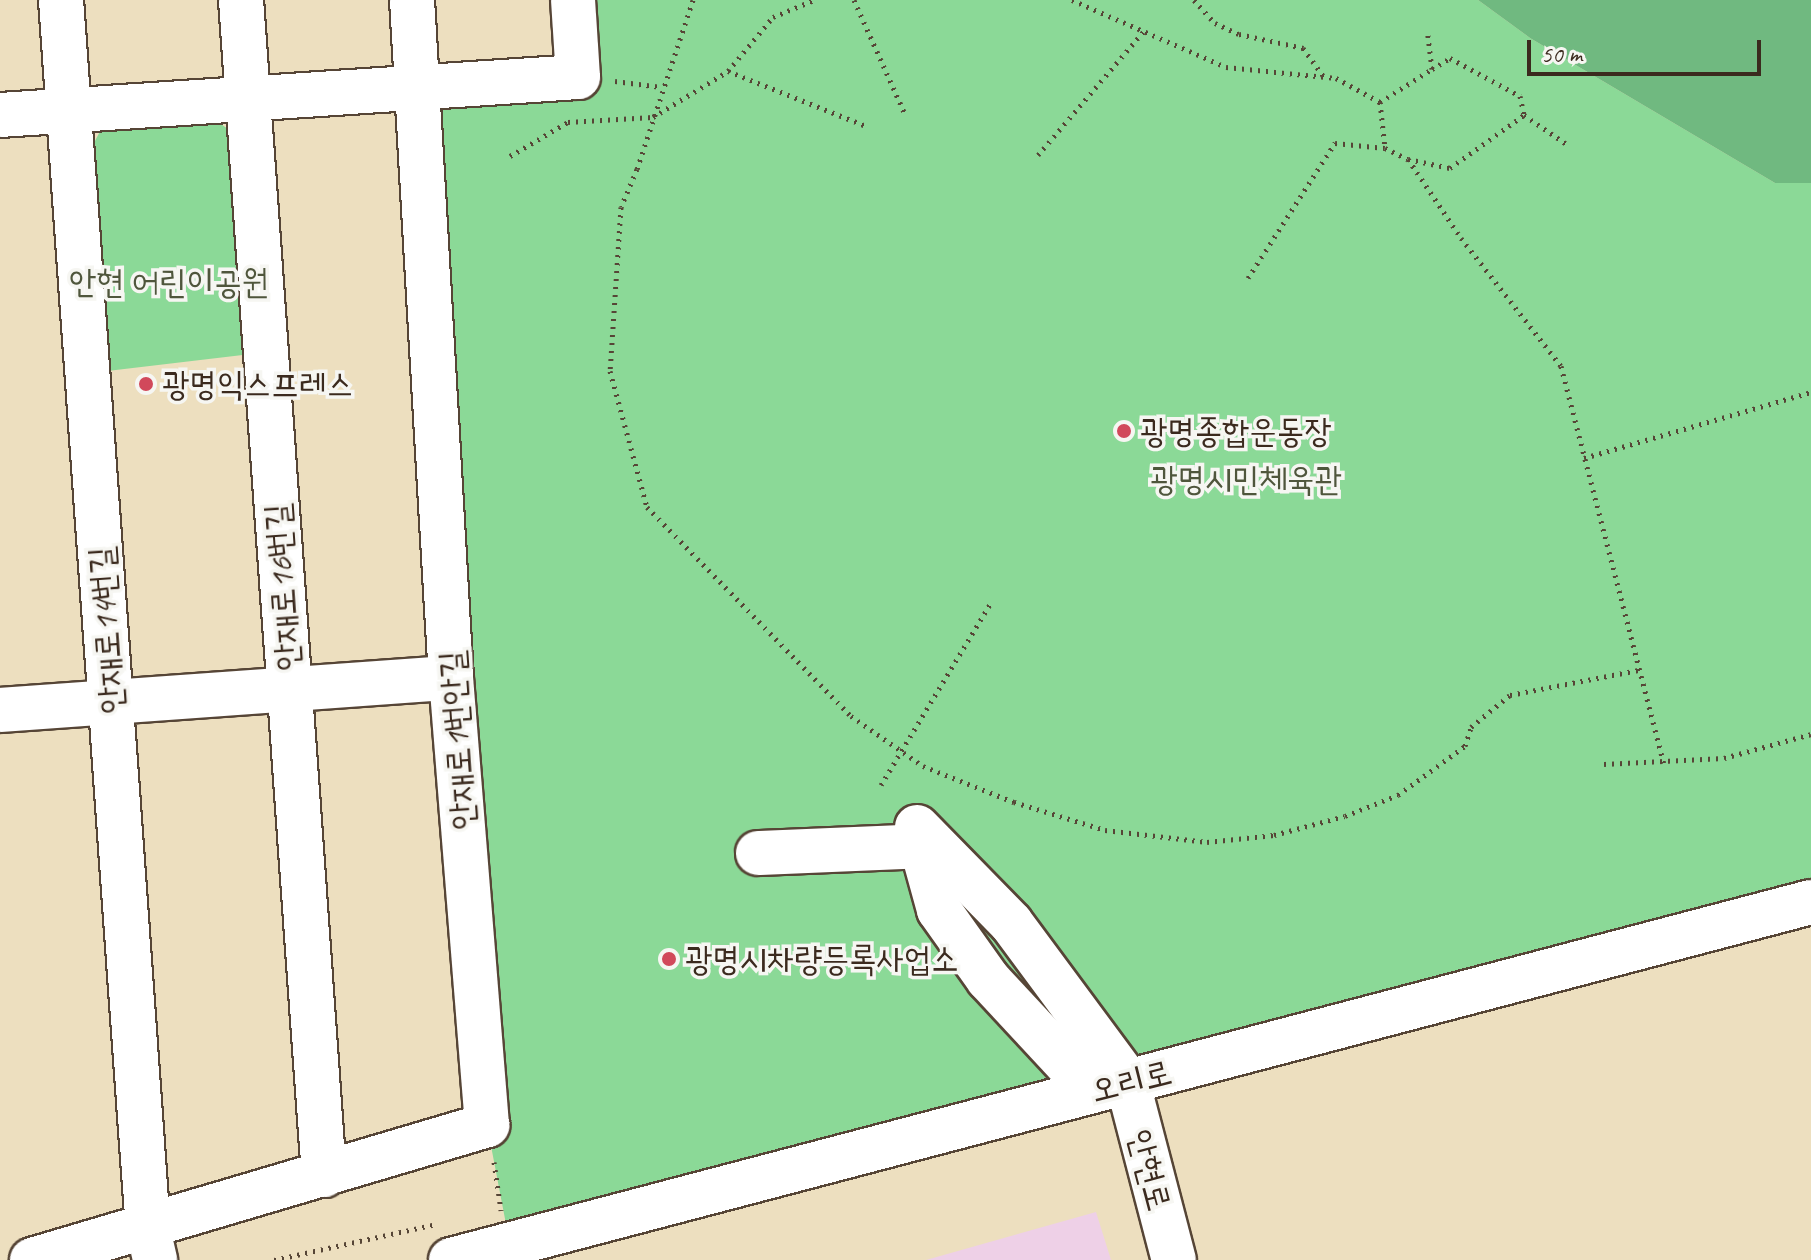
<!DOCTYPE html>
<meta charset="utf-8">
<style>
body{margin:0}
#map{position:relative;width:1811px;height:1260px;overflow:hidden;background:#eddfbf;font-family:Caveat,"Poor Story",sans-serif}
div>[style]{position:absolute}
.built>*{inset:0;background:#eed0e7}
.green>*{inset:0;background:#8bd997}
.forest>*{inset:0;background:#70b980}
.path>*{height:5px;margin-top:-2.5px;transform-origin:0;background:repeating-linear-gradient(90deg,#564536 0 2px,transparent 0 8px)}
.roads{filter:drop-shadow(2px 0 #564536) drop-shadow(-2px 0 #564536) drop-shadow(0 2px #564536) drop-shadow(0 -2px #564536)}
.minor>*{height:44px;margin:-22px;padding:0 22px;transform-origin:22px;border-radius:22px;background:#fff}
.major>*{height:44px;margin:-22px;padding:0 22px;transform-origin:22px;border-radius:22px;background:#fff}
.dots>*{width:22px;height:22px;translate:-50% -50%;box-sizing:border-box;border:4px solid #f6f6f2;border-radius:50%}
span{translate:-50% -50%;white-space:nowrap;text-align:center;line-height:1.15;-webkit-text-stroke:7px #f6f6f2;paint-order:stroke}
.park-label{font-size:34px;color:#4f563c}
.poi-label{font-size:34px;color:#3b2a1e}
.left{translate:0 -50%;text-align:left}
.street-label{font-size:34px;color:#3b2a1e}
.scale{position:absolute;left:1527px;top:40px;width:234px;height:36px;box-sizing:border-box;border:4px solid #3b2a1e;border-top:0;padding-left:10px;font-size:24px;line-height:28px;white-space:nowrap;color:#3b2a1e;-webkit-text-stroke:6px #f6f6f2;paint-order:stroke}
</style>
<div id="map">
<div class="built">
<div style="clip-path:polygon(1096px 1212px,1111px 1260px,926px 1260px)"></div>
</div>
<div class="green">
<div style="clip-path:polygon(573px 0,1478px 0,1530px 38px,1775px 183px,1811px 183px,1811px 902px,510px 1245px,487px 1125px,418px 87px,578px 77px)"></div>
<div style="clip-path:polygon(211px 117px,235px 134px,251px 354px,99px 372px,86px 158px,106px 120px)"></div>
</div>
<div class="forest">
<div style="clip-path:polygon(1478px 0,1811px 0,1811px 183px,1775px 183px,1530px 38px)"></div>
</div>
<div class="path">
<div style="left:693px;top:0;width:178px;rotate:108.3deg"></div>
<div style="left:637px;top:169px;width:41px;rotate:112.8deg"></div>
<div style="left:621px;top:207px;width:164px;rotate:93.8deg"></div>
<div style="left:610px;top:371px;width:141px;rotate:74.8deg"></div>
<div style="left:647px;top:507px;width:292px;rotate:45.7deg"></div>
<div style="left:851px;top:716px;width:88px;rotate:34.8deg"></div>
<div style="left:923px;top:766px;width:98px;rotate:21.6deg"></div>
<div style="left:1014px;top:802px;width:95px;rotate:17.1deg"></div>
<div style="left:1105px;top:830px;width:103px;rotate:6.7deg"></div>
<div style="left:1207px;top:842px;width:67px;rotate:-6deg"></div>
<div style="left:1274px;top:835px;width:73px;rotate:-15deg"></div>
<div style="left:1345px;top:816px;width:57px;rotate:-21.6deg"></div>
<div style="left:1398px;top:795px;width:83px;rotate:-36.2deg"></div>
<div style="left:1465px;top:746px;width:20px;rotate:-72deg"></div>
<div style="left:1471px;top:727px;width:50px;rotate:-39.4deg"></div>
<div style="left:1510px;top:695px;width:131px;rotate:-11deg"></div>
<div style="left:854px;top:0;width:125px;rotate:65.9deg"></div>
<div style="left:1072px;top:0;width:168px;rotate:23.5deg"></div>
<div style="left:1226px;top:67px;width:111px;rotate:5.7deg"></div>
<div style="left:1336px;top:78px;width:50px;rotate:28.6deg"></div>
<div style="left:1380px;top:102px;width:46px;rotate:83.8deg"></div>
<div style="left:1385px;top:148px;width:25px;rotate:26deg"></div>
<div style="left:1408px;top:159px;width:95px;rotate:56.1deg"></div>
<div style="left:1461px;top:238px;width:162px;rotate:52deg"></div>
<div style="left:1561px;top:366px;width:410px;rotate:75.5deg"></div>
<div style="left:1194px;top:0;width:31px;rotate:48deg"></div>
<div style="left:1215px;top:23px;width:26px;rotate:25deg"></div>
<div style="left:1239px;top:34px;width:66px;rotate:12.3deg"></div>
<div style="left:1303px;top:48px;width:34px;rotate:54deg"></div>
<div style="left:1432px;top:69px;width:21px;rotate:-31deg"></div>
<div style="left:1450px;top:58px;width:80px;rotate:28.5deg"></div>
<div style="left:1520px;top:96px;width:19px;rotate:78deg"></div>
<div style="left:1524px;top:115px;width:53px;rotate:34.3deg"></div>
<div style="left:728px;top:71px;width:149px;rotate:21.7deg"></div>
<div style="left:615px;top:81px;width:47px;rotate:7.3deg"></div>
<div style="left:1380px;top:102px;width:62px;rotate:-32.4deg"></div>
<div style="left:1432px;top:69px;width:38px;rotate:-97deg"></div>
<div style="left:1038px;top:155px;width:162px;rotate:-49.5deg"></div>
<div style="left:510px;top:156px;width:67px;rotate:-30.4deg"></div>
<div style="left:568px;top:122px;width:85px;rotate:-3.4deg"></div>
<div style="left:653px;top:117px;width:88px;rotate:-31.5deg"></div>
<div style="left:728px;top:71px;width:70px;rotate:-50.2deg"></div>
<div style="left:773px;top:17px;width:44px;rotate:-22.5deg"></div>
<div style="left:1408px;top:159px;width:43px;rotate:12.1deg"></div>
<div style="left:1450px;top:168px;width:91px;rotate:-35.6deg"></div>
<div style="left:1248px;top:278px;width:161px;rotate:-57.2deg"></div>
<div style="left:1335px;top:143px;width:50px;rotate:5.7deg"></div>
<div style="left:1584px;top:458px;width:236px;rotate:-16.2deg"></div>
<div style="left:1604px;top:764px;width:120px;rotate:-2.9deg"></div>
<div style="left:1724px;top:758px;width:90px;rotate:-15.4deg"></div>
<div style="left:881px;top:785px;width:211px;rotate:-58.9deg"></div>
<div style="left:494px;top:1162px;width:49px;rotate:81.7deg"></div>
<div style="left:274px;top:1260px;width:167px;rotate:-12.5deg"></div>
</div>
<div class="roads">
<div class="minor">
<div style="left:61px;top:0;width:1232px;rotate:85.95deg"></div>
<div style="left:148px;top:1229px;width:32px;rotate:77deg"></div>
<div style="left:241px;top:0;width:1178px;rotate:85.96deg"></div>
<div style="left:0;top:115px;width:579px;rotate:-3.76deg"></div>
<div style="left:578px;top:77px;width:77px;rotate:-93.7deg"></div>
<div style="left:0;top:710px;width:452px;rotate:-4.1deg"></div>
<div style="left:917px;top:827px;width:134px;rotate:45.6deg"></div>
<div style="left:1011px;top:923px;width:195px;rotate:53.5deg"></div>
<div style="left:1127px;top:1080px;width:186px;rotate:75.4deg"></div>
<div style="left:917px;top:830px;width:83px;rotate:74.6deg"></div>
<div style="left:939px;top:910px;width:85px;rotate:54.6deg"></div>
<div style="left:988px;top:979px;width:151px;rotate:47.1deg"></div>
<div style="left:758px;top:853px;width:164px;rotate:-2.4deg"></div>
<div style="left:32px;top:1260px;width:475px;rotate:-16.5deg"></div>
<div style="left:487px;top:1125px;width:448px;rotate:-94.6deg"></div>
<div style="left:451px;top:678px;width:679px;rotate:-93.29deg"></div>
</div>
<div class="major">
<div style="left:451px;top:1260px;width:1406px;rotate:-14.75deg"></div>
</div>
</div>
<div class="dots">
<div style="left:146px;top:384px;background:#d1495b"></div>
<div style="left:1124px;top:431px;background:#d1495b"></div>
<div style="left:669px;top:959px;background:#d1495b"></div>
</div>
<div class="park-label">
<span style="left:169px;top:282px">안현 어린이공원</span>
<span style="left:1246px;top:479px">광명시민체육관</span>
</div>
<div class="poi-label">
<span class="left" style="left:162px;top:384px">광명익스프레스</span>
<span class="left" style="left:1140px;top:431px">광명종합운동장</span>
<span class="left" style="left:685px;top:959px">광명시차량등록사업소</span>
</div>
<div class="street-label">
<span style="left:282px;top:587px;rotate:-94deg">안재로16번길</span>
<span style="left:106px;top:630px;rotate:-94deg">안재로14번길</span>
<span style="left:457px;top:740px;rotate:-94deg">안재로1번안길</span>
<span style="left:1131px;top:1081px;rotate:-14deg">오리로</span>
<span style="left:1150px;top:1170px;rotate:75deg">안현로</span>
</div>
<div class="scale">50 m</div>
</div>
